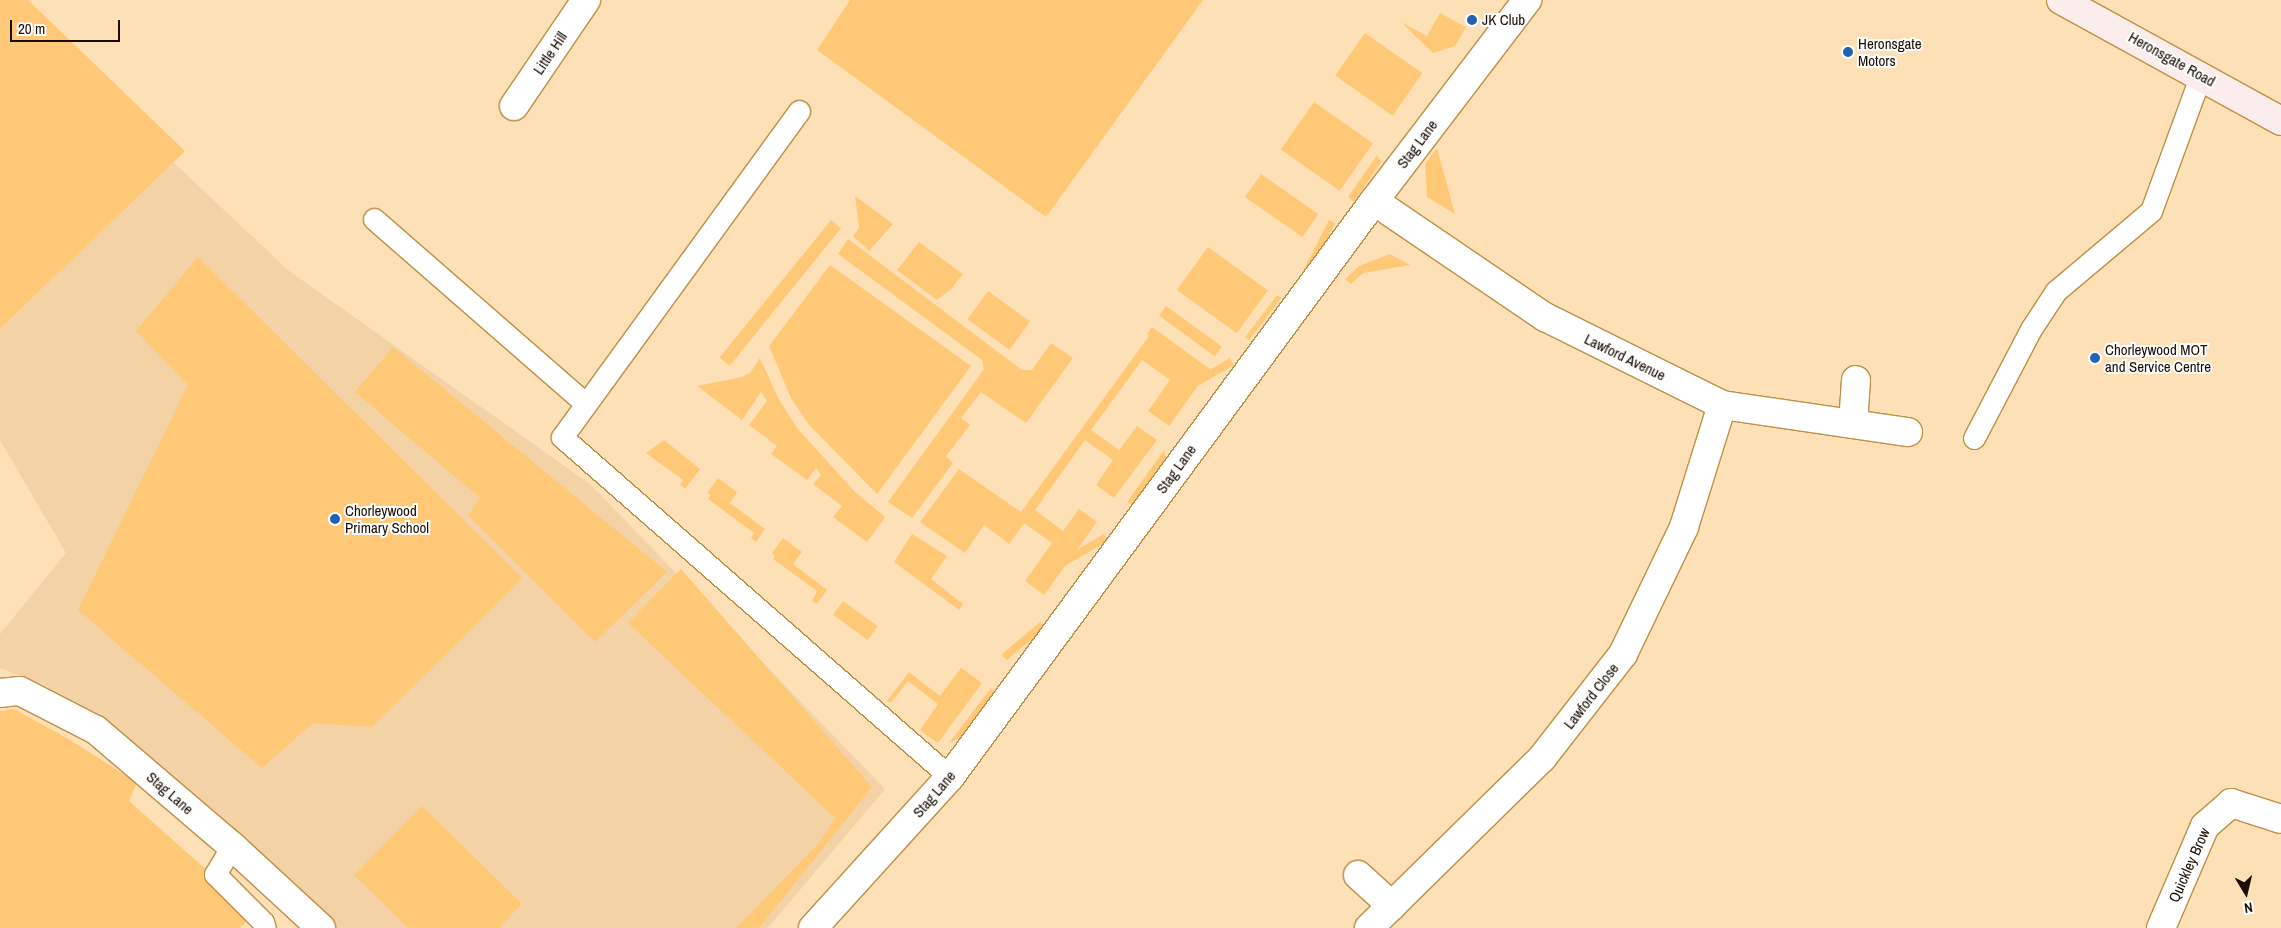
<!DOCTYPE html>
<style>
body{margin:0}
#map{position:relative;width:2281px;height:928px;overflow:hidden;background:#fee0b6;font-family:"Archivo Narrow",sans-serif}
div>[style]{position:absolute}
.built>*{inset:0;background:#f3d2a5}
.green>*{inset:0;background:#ffc876;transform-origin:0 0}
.roads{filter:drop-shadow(1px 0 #be8f45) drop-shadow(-1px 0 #be8f45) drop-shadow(0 1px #be8f45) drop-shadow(0 -1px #be8f45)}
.lane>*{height:21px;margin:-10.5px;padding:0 10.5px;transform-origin:10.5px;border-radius:10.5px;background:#fff}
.street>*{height:28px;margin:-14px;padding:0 14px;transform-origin:14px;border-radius:14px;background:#fff}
.secondary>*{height:28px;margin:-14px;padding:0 14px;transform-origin:14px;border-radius:14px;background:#fceded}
.dots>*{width:14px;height:14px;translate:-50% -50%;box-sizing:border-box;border:2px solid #fff;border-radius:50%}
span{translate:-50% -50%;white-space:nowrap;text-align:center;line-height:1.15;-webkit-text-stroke:4px #fff;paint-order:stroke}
.poi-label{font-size:15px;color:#1a0c00}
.left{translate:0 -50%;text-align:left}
.street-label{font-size:15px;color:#1a0c00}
.north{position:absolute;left:2221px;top:868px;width:50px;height:50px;-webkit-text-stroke:4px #fff;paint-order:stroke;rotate:171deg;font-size:14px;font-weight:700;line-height:20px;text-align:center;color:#1a0c00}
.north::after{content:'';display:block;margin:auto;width:18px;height:22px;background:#1a0c00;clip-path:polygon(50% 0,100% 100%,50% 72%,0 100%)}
.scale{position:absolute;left:10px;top:20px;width:110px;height:22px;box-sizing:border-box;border:2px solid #1a0c00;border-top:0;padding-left:6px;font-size:15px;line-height:18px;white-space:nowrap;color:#1a0c00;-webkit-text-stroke:4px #fff;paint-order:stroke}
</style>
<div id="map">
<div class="built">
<div style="clip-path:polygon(173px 162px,289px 271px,590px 484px,885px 789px,768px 928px,326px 928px,47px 686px,0 668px,0 634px,66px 553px,0 440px,0 329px)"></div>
</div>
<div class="green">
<div style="clip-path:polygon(0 0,28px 0,185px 151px,0 329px)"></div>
<div style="clip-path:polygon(850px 0,1203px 0,1046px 217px,817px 50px)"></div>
<div style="clip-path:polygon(1440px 13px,1466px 27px,1455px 46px,1433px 53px,1401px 22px,1427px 36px)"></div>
<div style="left:1365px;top:33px;width:70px;height:52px;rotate:35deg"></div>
<div style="left:1314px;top:102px;width:72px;height:58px;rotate:35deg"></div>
<div style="clip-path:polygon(1437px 148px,1455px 214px,1427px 197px,1425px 164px)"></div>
<div style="clip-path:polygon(1377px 155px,1381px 162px,1354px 202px,1348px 197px)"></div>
<div style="left:1261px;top:174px;width:70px;height:28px;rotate:35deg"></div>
<div style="clip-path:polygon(855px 196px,893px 224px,869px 251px,853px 236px,859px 228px)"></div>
<div style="left:831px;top:220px;width:13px;height:177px;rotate:39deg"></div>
<div style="left:1329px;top:220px;width:7px;height:58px;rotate:27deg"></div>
<div style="clip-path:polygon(848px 239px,1022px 370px,1032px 370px,1051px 343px,1073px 358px,1026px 423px,981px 392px,961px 418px,970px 425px,946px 456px,953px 463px,912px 518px,888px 502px,984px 369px,982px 360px,838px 254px)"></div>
<div style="clip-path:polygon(919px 242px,963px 274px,951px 289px,937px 300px,897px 270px)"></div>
<div style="left:1208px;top:247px;width:74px;height:53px;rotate:36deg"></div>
<div style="clip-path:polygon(1390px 254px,1410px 265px,1363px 273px,1351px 284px,1345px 279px,1359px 266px)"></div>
<div style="clip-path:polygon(198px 257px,522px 578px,372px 727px,313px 723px,262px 768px,78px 610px,188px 385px,136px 331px)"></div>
<div style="clip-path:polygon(830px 265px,971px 366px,877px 494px,809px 425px,791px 398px,769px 346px)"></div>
<div style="left:988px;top:291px;width:52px;height:35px;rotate:36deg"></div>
<div style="left:1277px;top:295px;width:5px;height:53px;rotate:37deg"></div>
<div style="left:1166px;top:306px;width:69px;height:12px;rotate:36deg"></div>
<div style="clip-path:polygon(1152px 327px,1210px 369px,1169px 426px,1148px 411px,1170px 380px,1142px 360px,1091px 430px,1119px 450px,1137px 426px,1157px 440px,1114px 498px,1096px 485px,1113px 460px,1085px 440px,1035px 510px,1063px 531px,1079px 509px,1097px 522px,1044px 595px,1025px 581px,1052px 543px,1024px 523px,1009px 544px,984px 525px,965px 553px,920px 522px,959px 469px,1021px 512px,1149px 336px,1147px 334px)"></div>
<div style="clip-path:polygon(393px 347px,667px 572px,595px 642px,468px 515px,480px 498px,355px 392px)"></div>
<div style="clip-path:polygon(760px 358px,778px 398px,797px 428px,854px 491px,885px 517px,867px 542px,833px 517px,842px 506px,813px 484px,821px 475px,816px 468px,807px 480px,771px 454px,777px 446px,749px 425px,767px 401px,761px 392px,742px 420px,697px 386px,742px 377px,750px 373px)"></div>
<div style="left:1230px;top:358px;width:8px;height:87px;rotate:60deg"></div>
<div style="clip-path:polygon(664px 440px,700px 469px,685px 489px,680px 485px,683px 480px,646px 453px)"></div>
<div style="clip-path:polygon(1164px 450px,1166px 458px,1132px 505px,1127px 502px)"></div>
<div style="clip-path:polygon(718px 478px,737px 492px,730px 503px,765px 529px,756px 542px,751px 538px,754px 533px,708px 499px,711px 495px,707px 493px)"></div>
<div style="clip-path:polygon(912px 534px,947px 556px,931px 579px,963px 604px,959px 610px,894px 562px)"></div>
<div style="left:1104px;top:534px;width:8px;height:77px;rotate:60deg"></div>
<div style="clip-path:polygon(783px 538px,802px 552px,793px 564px,827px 590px,817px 604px,812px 601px,817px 591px,773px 559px,775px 556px,772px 553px)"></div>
<div style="clip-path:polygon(681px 569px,872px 787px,759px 928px,736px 928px,820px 842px,835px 818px,628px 623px)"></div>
<div style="left:843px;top:601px;width:43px;height:17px;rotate:36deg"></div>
<div style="left:1040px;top:622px;width:8px;height:50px;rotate:50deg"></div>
<div style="clip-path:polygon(961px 668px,982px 683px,938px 743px,920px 730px,938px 704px,908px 681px,891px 703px,887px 701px,909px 672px,940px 696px)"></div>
<div style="clip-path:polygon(991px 688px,997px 693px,962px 737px,949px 743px)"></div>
<div style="clip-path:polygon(14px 709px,72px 741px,137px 783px,129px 801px,253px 911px,244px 924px,239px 928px,0 928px,0 711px)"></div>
<div style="clip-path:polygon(422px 806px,522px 904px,499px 928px,408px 928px,354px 875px)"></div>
</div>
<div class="roads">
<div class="lane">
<div style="left:799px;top:111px;width:403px;rotate:126deg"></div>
<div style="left:562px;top:437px;width:516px;rotate:41.23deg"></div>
<div style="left:374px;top:219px;width:281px;rotate:41.1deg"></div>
<div style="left:1974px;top:438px;width:123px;rotate:-62.4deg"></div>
<div style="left:2031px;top:329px;width:45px;rotate:-56.7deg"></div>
<div style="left:2056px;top:291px;width:124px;rotate:-40.1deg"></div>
<div style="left:2151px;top:211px;width:146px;rotate:-69.9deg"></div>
<div style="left:232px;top:846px;width:33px;rotate:121deg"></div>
<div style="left:215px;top:874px;width:68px;rotate:45deg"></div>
<div style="left:263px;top:922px;width:6px;rotate:72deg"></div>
</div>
<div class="street">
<div style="left:514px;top:106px;width:128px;rotate:-55.8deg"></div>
<div style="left:1374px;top:201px;width:207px;rotate:34.2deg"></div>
<div style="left:1545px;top:317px;width:198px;rotate:26.4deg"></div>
<div style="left:1722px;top:405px;width:188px;rotate:8.3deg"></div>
<div style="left:1853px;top:424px;width:44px;rotate:-86.1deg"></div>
<div style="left:0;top:693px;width:20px;rotate:-6deg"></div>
<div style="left:20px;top:691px;width:85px;rotate:27.2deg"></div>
<div style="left:96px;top:730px;width:179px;rotate:40.5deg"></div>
<div style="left:232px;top:846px;width:121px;rotate:42.7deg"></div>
<div style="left:1358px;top:875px;width:46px;rotate:42.4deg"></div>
<div style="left:813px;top:928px;width:204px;rotate:-47.8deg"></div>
<div style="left:950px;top:777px;width:715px;rotate:-53.64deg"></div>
<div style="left:1374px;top:201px;width:253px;rotate:-52.7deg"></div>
<div style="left:1369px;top:928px;width:243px;rotate:-44.5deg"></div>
<div style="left:1542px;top:758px;width:132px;rotate:-52.1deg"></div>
<div style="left:1623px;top:654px;width:141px;rotate:-64.3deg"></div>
<div style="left:1684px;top:527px;width:128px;rotate:-72.7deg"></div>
<div style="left:2161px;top:928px;width:111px;rotate:-66.7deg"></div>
<div style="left:2205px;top:826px;width:35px;rotate:-41deg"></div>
<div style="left:2231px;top:803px;width:52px;rotate:17.7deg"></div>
</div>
<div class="secondary">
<div style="left:2061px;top:0;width:251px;rotate:28.8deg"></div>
</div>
</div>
<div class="dots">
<div style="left:1472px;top:20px;background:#2162b3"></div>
<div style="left:1848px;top:52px;background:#2162b3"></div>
<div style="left:2095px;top:358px;background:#2162b3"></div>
<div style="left:335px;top:519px;background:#2162b3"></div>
</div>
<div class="poi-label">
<span class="left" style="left:1482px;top:20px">JK Club</span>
<span class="left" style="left:1858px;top:52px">Heronsgate<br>Motors</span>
<span class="left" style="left:2105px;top:358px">Chorleywood MOT<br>and Service Centre</span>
<span class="left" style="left:345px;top:519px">Chorleywood<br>Primary School</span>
</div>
<div class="street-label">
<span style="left:550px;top:53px;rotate:-56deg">Little Hill</span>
<span style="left:2172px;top:59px;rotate:29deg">Heronsgate Road</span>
<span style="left:1417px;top:144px;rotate:-53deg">Stag Lane</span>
<span style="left:1625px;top:357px;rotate:26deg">Lawford Avenue</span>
<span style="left:1176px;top:469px;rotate:-54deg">Stag Lane</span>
<span style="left:1591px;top:696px;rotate:-52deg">Lawford Close</span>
<span style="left:170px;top:793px;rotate:41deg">Stag Lane</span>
<span style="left:934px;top:794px;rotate:-49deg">Stag Lane</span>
<span style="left:2189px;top:865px;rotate:-66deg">Quickley Brow</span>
</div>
<div class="north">N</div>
<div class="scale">20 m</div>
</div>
